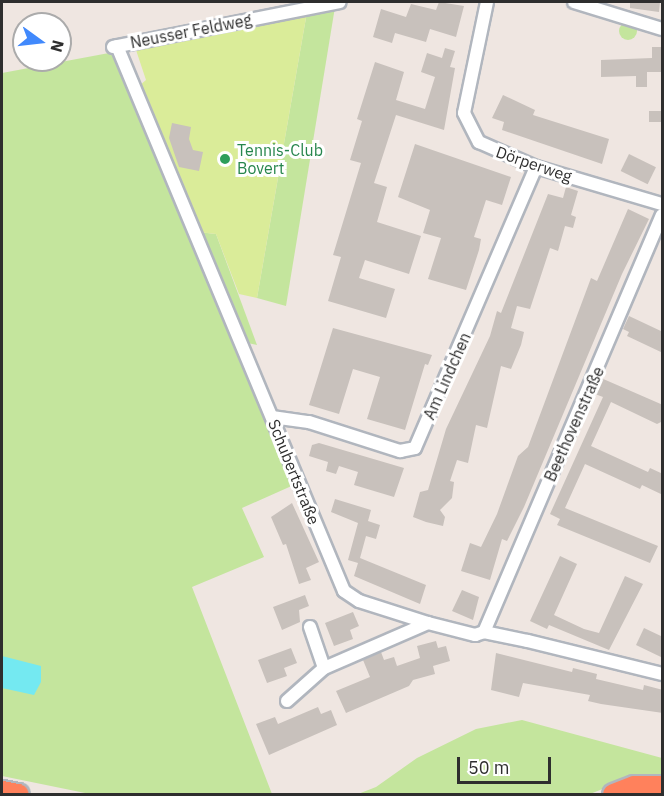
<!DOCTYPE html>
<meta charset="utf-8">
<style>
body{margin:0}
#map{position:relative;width:664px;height:796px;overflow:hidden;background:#efe6e1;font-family:"IBM Plex Sans",sans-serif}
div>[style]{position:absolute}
.green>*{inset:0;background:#c4e59d}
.round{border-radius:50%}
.pitch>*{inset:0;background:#daec99}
.water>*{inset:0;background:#74e9f1}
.building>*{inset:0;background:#c8c1bc;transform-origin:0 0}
.roads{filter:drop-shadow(2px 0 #b1b6be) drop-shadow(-2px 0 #b1b6be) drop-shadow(0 2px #b1b6be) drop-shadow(0 -2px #b1b6be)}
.minor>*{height:12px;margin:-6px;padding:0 6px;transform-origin:6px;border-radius:6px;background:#fff}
.motorway>*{height:21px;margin:-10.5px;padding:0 10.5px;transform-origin:10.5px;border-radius:10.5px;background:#ff815c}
.dots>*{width:16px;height:16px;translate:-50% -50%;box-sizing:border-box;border:3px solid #fff;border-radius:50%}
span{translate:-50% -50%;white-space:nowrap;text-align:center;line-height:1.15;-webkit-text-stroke:6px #fff;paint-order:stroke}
.street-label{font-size:16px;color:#2e2e2e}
.leisure-label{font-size:16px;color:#27864d}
.left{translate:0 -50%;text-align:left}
.frame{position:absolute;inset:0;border:3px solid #2e2e2e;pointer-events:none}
.north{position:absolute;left:12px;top:12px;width:60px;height:60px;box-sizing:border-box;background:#fff;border:2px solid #ababab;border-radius:50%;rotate:105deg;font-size:16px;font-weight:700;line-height:24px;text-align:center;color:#2e2e2e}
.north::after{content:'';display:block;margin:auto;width:21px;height:27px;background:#4189fc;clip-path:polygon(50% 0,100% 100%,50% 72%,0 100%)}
.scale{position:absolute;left:457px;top:757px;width:94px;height:27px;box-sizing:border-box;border:3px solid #2e2e2e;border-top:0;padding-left:8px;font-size:18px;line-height:21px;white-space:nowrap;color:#2e2e2e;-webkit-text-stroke:4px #fff;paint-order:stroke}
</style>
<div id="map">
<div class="green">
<div style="clip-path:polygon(335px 7px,286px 306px,257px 298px,307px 12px)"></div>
<div class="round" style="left:619px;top:22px;width:18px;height:18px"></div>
<div style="clip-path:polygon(109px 53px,119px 58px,296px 484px,242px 508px,264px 557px,192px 587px,272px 794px,90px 794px,2px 776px,2px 73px)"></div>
<div style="clip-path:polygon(198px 232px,216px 234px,257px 345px,243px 342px)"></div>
<div style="clip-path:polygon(522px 720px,662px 758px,662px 774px,622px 777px,625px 780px,590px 794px,358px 794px,376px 787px,417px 758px,476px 729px)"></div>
</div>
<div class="pitch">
<div style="clip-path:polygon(307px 12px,257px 298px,239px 294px,216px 234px,198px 232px,139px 86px,146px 80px,136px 50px,140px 46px)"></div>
</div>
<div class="water">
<div style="clip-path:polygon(2px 656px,41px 666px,41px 682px,34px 695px,2px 688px)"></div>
</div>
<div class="building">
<div style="clip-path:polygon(439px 2px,464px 6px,456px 37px,430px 29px,426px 42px,395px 33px,392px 43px,373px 37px,381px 9px,406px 17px,411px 4px,436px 10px)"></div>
<div style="clip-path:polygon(630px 2px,660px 2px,659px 12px,630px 8px)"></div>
<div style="clip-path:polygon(652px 47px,663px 47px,663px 72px,647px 72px,647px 87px,636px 87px,636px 76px,601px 77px,601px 60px,652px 58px)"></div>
<div style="clip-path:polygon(445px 48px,455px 51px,450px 67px,455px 68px,444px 130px,396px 115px,374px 183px,387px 187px,377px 222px,421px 236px,409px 274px,365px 260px,359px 278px,395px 289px,386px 318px,328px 301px,341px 257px,333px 255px,361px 163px,350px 160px,362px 121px,357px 119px,375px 62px,404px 72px,396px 100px,425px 109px,435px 77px,421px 72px,427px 53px,442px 58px)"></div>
<div style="clip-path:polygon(503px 95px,535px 110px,533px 115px,609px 139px,602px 164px,502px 130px,504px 122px,492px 118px)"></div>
<div style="left:663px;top:111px;width:11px;height:14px;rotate:90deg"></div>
<div style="clip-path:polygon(172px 123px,191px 127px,189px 139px,193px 150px,203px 152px,199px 171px,179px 167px,169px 138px)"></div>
<div style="clip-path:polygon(415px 144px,511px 177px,502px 205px,486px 200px,474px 237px,481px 239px,479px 250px,466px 290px,428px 279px,441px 238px,423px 233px,430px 210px,398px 197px)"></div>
<div style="left:629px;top:154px;width:30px;height:19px;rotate:26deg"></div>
<div style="clip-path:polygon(566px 187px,578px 191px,571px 215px,576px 217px,573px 228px,565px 226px,558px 251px,550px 248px,530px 309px,517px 306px,511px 328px,524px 332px,521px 345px,511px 369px,501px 366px,487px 428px,476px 425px,468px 463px,457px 460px,450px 481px,454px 482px,452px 498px,440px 510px,445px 517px,443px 526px,426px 522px,413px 517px,420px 492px,428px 490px,446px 429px,490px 336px,497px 311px,501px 313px,548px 194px,563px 198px)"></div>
<div style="clip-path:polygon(628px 209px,649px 219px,622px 274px,524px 507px,507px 541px,502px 539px,490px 580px,461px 571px,470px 543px,481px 547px,497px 514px,518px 456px,528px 447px,591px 278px,597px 281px)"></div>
<div style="clip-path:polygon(629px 316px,663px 332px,663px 353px,627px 336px,629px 332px,623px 329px)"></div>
<div style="clip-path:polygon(333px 328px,432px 355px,428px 365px,425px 364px,405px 430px,367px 419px,380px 377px,353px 369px,339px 414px,309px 405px)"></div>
<div style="clip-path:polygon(601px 378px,663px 405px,663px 421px,657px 424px,611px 402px,591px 446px,648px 472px,650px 468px,663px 474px,663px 495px,642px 485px,640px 489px,585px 464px,565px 508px,658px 546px,650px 563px,557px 525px,560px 519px,550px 514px,603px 397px,595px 394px)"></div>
<div style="clip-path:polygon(319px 443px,404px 468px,394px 497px,354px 485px,358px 472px,339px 466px,336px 474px,326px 471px,328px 462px,309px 456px,312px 445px)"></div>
<div style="clip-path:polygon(335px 499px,371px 510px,368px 521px,380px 525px,376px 539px,366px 536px,360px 558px,426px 585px,420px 604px,354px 576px,358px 563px,348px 560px,358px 523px,331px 512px)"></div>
<div style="clip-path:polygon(292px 503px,319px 562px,306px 568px,311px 580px,299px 584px,286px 544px,283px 545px,271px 517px)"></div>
<div style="clip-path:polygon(560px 556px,577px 564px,554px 615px,584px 629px,599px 633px,625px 576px,643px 584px,609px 650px,549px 625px,547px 629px,530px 621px)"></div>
<div style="clip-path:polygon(462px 590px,479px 597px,473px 620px,452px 611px)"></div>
<div style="clip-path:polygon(305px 595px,309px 606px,299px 610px,300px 622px,282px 630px,273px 607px)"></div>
<div style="clip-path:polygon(353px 612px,359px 626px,350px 630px,353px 639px,334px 646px,325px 623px)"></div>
<div style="clip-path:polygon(644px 628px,663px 637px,663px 658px,636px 645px)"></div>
<div style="clip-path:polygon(436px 641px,438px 648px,446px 646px,450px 661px,433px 666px,435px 674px,413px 680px,409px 686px,346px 713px,336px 691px,370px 677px,363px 660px,381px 652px,384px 660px,394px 657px,397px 666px,420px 658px,417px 646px)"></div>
<div style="clip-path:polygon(291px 648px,297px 663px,284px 668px,287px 676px,267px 683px,258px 660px)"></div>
<div style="clip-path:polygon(496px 653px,572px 672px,573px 668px,597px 674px,596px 679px,643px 690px,644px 685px,663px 690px,663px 713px,601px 704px,588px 701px,590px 695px,523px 683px,519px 697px,491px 690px)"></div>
<div style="clip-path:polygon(318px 707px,321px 714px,331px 710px,337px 725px,269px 755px,256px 724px,275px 717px,278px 724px)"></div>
</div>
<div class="roads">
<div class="minor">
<div style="left:487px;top:2px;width:113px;rotate:101.7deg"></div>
<div style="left:464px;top:113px;width:33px;rotate:63deg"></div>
<div style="left:479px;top:142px;width:62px;rotate:23.7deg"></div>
<div style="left:536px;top:167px;width:131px;rotate:16.4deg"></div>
<div style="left:574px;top:2px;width:92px;rotate:17.1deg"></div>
<div style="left:117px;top:46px;width:590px;rotate:67.39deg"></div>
<div style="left:344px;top:591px;width:18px;rotate:34deg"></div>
<div style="left:359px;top:601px;width:72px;rotate:17.7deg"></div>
<div style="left:428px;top:623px;width:49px;rotate:14.3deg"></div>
<div style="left:475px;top:635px;width:9px;rotate:-18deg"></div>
<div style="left:484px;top:632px;width:45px;rotate:11.6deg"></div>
<div style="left:528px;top:641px;width:138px;rotate:13.8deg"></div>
<div style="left:113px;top:47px;width:231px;rotate:-11.2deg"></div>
<div style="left:272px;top:417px;width:37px;rotate:8deg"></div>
<div style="left:309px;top:422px;width:96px;rotate:17.7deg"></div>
<div style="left:400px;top:451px;width:15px;rotate:-11deg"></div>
<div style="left:415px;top:448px;width:306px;rotate:-66.7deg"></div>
<div style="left:310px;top:627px;width:43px;rotate:71.1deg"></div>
<div style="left:484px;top:632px;width:453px;rotate:-66.9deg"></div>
<div style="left:287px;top:701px;width:50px;rotate:-41.7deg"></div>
<div style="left:324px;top:668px;width:113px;rotate:-23.4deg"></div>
</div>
<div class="motorway">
<div style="left:2px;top:791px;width:16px;rotate:11deg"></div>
<div style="left:613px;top:794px;width:22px;rotate:-21deg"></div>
<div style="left:634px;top:786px;width:28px"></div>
</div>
</div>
<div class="dots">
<div style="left:225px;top:159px;background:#2e9e5b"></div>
</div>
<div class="street-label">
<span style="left:191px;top:31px;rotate:-11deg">Neusser Feldweg</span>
<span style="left:534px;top:164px;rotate:19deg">Dörperweg</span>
<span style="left:447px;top:376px;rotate:-66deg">Am Lindchen</span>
<span style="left:574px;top:424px;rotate:-66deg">Beethovenstraße</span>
<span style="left:294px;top:472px;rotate:68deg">Schubertstraße</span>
</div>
<div class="leisure-label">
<span class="left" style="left:237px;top:159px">Tennis-Club<br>Bovert</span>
</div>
<div class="frame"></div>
<div class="north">N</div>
<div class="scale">50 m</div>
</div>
